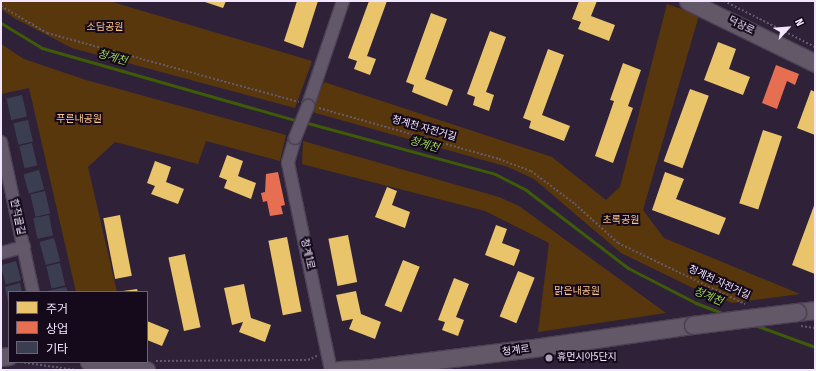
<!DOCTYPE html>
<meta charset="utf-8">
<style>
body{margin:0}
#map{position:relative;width:816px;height:371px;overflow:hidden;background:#2f2238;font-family:"Fira Sans Condensed","Noto Sans KR",sans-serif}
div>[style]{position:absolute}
.green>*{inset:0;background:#58370d}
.homes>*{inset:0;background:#e9c46a;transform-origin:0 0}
.shops>*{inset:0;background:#e76f51}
.stream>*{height:3px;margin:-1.5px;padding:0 1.5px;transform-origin:1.5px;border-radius:1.5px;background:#3e5b07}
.building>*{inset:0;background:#3b3e50;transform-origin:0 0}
.path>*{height:2px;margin-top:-1px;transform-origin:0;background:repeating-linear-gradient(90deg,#63596a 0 2px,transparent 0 4px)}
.roads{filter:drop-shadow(1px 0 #4b4053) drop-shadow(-1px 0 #4b4053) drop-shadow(0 1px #4b4053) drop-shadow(0 -1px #4b4053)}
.street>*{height:12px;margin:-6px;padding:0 6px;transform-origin:6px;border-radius:6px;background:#625869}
.secondary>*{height:17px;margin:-8.5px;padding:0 8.5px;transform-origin:8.5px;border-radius:8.5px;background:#635867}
.bridges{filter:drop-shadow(1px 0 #4b4053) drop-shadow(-1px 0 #4b4053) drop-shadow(0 1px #4b4053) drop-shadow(0 -1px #4b4053)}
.street-bridge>*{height:12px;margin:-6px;padding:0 6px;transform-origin:6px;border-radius:6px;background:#625869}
.secondary-bridge>*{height:17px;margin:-8.5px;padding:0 8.5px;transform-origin:8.5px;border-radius:8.5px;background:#635867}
.dots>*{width:11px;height:11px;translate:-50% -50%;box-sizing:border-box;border:2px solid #140a1b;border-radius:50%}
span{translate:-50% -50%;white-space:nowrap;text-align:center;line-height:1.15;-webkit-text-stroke:4px #140a1b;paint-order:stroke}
.street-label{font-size:10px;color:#f3e6ff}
.park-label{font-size:10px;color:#fec481}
.poi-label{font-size:10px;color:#f3e6ff}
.left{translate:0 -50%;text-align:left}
.water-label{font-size:11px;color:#9ad64a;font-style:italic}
.frame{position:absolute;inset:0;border:2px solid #f3e6ff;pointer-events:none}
.legend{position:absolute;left:8px;top:291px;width:140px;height:72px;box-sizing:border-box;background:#140a1b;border:1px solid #6d6276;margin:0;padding:5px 7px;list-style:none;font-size:12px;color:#f3e6ff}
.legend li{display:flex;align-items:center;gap:8px;height:20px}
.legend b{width:20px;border:1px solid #6d6276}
.north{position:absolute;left:768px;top:8px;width:40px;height:40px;-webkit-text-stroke:3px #140a1b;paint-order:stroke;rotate:64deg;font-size:11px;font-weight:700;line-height:16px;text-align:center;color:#f3e6ff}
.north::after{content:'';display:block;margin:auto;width:14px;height:18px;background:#f3e6ff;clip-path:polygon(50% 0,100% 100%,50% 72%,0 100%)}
</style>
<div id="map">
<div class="green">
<div style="clip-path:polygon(1px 1px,109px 1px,312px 61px,295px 108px,72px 48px,14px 18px,1px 9px)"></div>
<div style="clip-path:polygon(667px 4px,699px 15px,643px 210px,664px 238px,800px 294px,732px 303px,695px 289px,621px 253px,534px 179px,508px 167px,312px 112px,324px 82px,552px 157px,606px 200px,620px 187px)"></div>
<div style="clip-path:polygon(1px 44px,24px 59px,86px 80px,286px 135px,280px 161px,206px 141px,198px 164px,115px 142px,88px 167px,117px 292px,76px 292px,29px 88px,1px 94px)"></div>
<div style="clip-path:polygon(303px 141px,499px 197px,519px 206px,666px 313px,538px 332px,549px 243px,485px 211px,302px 164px)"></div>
</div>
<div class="homes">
<div style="clip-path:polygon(202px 1px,226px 1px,223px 8px)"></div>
<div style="clip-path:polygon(297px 1px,318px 1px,303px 48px,284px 41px)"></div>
<div style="clip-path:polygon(369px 1px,387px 1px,367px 56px,376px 59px,370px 75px,354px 69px,357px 61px,348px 58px)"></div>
<div style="clip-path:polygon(579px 1px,597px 1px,591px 16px,615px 25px,609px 41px,578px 29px,581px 22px,572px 19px)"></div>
<div style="clip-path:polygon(431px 13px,447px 19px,425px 79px,453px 90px,447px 106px,412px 92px,414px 85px,406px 82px)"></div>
<div style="clip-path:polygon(490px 31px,506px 37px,486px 92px,494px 95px,489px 111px,473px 105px,475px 97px,467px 94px)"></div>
<div style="clip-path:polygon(718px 42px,736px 49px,729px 69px,750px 77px,743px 95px,704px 80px)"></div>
<div style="clip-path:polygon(548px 49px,564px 55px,542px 115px,570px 126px,564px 141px,529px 128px,531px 121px,523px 118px)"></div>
<div style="clip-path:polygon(623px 63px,641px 70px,628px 106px,633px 108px,613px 163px,595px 156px,614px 101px,610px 100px)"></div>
<div style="left:690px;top:89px;width:20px;height:77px;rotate:20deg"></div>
<div style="clip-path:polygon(811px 90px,815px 92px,815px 135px,797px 128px)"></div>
<div style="left:763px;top:130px;width:20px;height:77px;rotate:18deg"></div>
<div style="clip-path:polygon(227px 155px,243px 161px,238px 176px,256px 183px,251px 199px,224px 188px,227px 180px,219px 177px)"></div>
<div style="clip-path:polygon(155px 161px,171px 167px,166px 182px,184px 189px,178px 204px,151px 194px,155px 186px,147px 183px)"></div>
<div style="clip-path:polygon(665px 172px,684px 179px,676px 199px,726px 218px,719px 235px,652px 210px)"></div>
<div style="clip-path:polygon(387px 187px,397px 191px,392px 205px,410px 212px,405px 228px,375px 217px)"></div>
<div style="clip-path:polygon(815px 203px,815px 274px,792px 265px)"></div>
<div style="left:120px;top:215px;width:62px;height:17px;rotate:79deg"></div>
<div style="clip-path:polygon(496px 225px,507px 229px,502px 243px,520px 250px,514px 266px,485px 255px)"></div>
<div style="left:348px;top:235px;width:48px;height:20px;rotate:79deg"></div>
<div style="left:287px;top:237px;width:76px;height:19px;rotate:79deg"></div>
<div style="left:185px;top:254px;width:75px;height:17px;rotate:78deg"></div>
<div style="left:403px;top:260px;width:18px;height:49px;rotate:22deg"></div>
<div style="left:518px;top:271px;width:18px;height:49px;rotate:22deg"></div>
<div style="clip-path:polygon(454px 278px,469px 284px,456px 317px,464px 320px,458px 336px,442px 330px,445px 322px,438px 320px)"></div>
<div style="clip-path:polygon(244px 284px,251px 318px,271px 325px,265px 342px,239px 332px,243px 322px,232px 325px,224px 288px)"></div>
<div style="clip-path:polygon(137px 289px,138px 292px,124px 292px,123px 291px)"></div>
<div style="clip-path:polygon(356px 291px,361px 314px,381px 322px,375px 339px,349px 329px,353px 319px,342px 321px,336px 295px)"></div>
<div style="clip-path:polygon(147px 321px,169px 330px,162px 346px,147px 340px)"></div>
</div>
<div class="shops">
<div style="clip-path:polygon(776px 65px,799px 74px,795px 85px,787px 81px,777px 109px,762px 103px)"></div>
<div style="clip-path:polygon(278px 172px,285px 205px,281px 206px,283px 214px,270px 216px,267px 201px,263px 202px,261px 193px,265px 192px,266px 174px)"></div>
</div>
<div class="stream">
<div style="left:1px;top:23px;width:48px;rotate:31.4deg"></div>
<div style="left:42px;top:48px;width:267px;rotate:15.9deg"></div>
<div style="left:304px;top:122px;width:198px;rotate:15.2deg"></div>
<div style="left:495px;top:174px;width:35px;rotate:27deg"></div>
<div style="left:526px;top:190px;width:128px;rotate:37.4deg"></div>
<div style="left:628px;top:268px;width:76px;rotate:27.2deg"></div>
<div style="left:696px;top:303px;width:31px;rotate:21deg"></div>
<div style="left:755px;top:325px;width:64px;rotate:20.1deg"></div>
</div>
<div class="building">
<div style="left:22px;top:95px;width:22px;height:16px;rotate:77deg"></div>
<div style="left:28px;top:120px;width:22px;height:15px;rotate:77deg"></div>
<div style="left:32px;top:143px;width:23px;height:13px;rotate:77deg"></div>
<div style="left:39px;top:170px;width:20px;height:16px;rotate:75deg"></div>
<div style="left:45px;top:191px;width:23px;height:15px;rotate:77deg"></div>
<div style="left:49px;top:215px;width:21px;height:16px;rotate:79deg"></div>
<div style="left:54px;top:238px;width:24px;height:15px;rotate:75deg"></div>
<div style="left:16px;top:261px;width:20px;height:16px;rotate:75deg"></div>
<div style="left:60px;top:263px;width:23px;height:14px;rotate:77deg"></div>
<div style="clip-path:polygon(20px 283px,22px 292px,9px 292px,8px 302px,5px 287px)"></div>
<div style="clip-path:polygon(66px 287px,68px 292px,47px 292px,47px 291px)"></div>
</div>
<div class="path">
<div style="left:724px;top:1px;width:102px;rotate:26.8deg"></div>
<div style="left:1px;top:6px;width:53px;rotate:30.4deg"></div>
<div style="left:47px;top:33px;width:261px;rotate:15.3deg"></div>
<div style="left:319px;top:108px;width:187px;rotate:15.8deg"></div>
<div style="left:499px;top:159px;width:34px;rotate:21deg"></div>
<div style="left:531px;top:171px;width:55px;rotate:36.9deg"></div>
<div style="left:575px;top:204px;width:58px;rotate:42.2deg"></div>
<div style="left:618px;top:243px;width:141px;rotate:25.7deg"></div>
<div style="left:801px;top:326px;width:14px;rotate:8deg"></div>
<div style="left:156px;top:361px;width:152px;rotate:-0.4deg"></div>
<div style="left:308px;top:360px;width:10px;rotate:-24deg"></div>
<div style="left:20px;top:362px;width:56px;rotate:8.3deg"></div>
</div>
<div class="roads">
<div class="street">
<div style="left:308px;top:105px;width:110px;rotate:-71.4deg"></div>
<div style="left:295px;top:138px;width:26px;rotate:106deg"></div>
<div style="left:288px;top:163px;width:211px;rotate:78.3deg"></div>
<div style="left:1px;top:142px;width:153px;rotate:78deg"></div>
<div style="left:1px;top:253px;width:24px;rotate:-15deg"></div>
</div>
<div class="secondary">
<div style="left:688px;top:1px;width:141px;rotate:26deg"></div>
<div style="left:797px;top:312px;width:18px;rotate:-6deg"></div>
<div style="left:1px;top:357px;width:8px;rotate:-7deg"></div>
<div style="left:89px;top:362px;width:58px;rotate:8deg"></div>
<div style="left:339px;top:370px;width:33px;rotate:-3deg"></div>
<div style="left:372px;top:368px;width:162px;rotate:-7.1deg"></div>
<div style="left:533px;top:348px;width:162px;rotate:-8.2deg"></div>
</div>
</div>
<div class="bridges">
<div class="street-bridge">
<div style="left:295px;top:138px;width:35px;rotate:-68deg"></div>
</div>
<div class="secondary-bridge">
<div style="left:693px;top:325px;width:105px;rotate:-7.1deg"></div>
</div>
</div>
<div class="dots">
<div style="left:549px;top:358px;background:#aea1b9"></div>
</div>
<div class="street-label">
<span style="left:741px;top:26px;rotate:26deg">덕장로</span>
<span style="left:424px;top:129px;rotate:16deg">청계천 자전거길</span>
<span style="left:17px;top:217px;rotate:78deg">한직골길</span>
<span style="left:307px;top:254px;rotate:78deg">청계1로</span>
<span style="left:719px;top:283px;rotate:25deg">청계천 자전거길</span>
<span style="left:516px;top:351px;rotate:-7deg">청계로</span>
</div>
<div class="park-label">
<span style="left:105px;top:28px">소담공원</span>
<span style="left:79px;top:120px">푸른내공원</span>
<span style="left:621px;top:221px">초록공원</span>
<span style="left:577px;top:292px">맑은내공원</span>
</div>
<div class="poi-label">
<span class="left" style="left:557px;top:358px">휴먼시아5단지</span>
</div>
<div class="water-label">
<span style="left:112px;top:58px;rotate:16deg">청계천</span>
<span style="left:424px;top:145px;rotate:16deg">청계천</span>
<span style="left:708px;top:297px;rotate:22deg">청계천</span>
</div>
<div class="frame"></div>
<ul class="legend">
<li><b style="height:11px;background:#e9c46a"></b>주거</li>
<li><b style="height:11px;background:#e76f51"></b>상업</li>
<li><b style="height:11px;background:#3b3e50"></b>기타</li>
</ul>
<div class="north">N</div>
</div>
